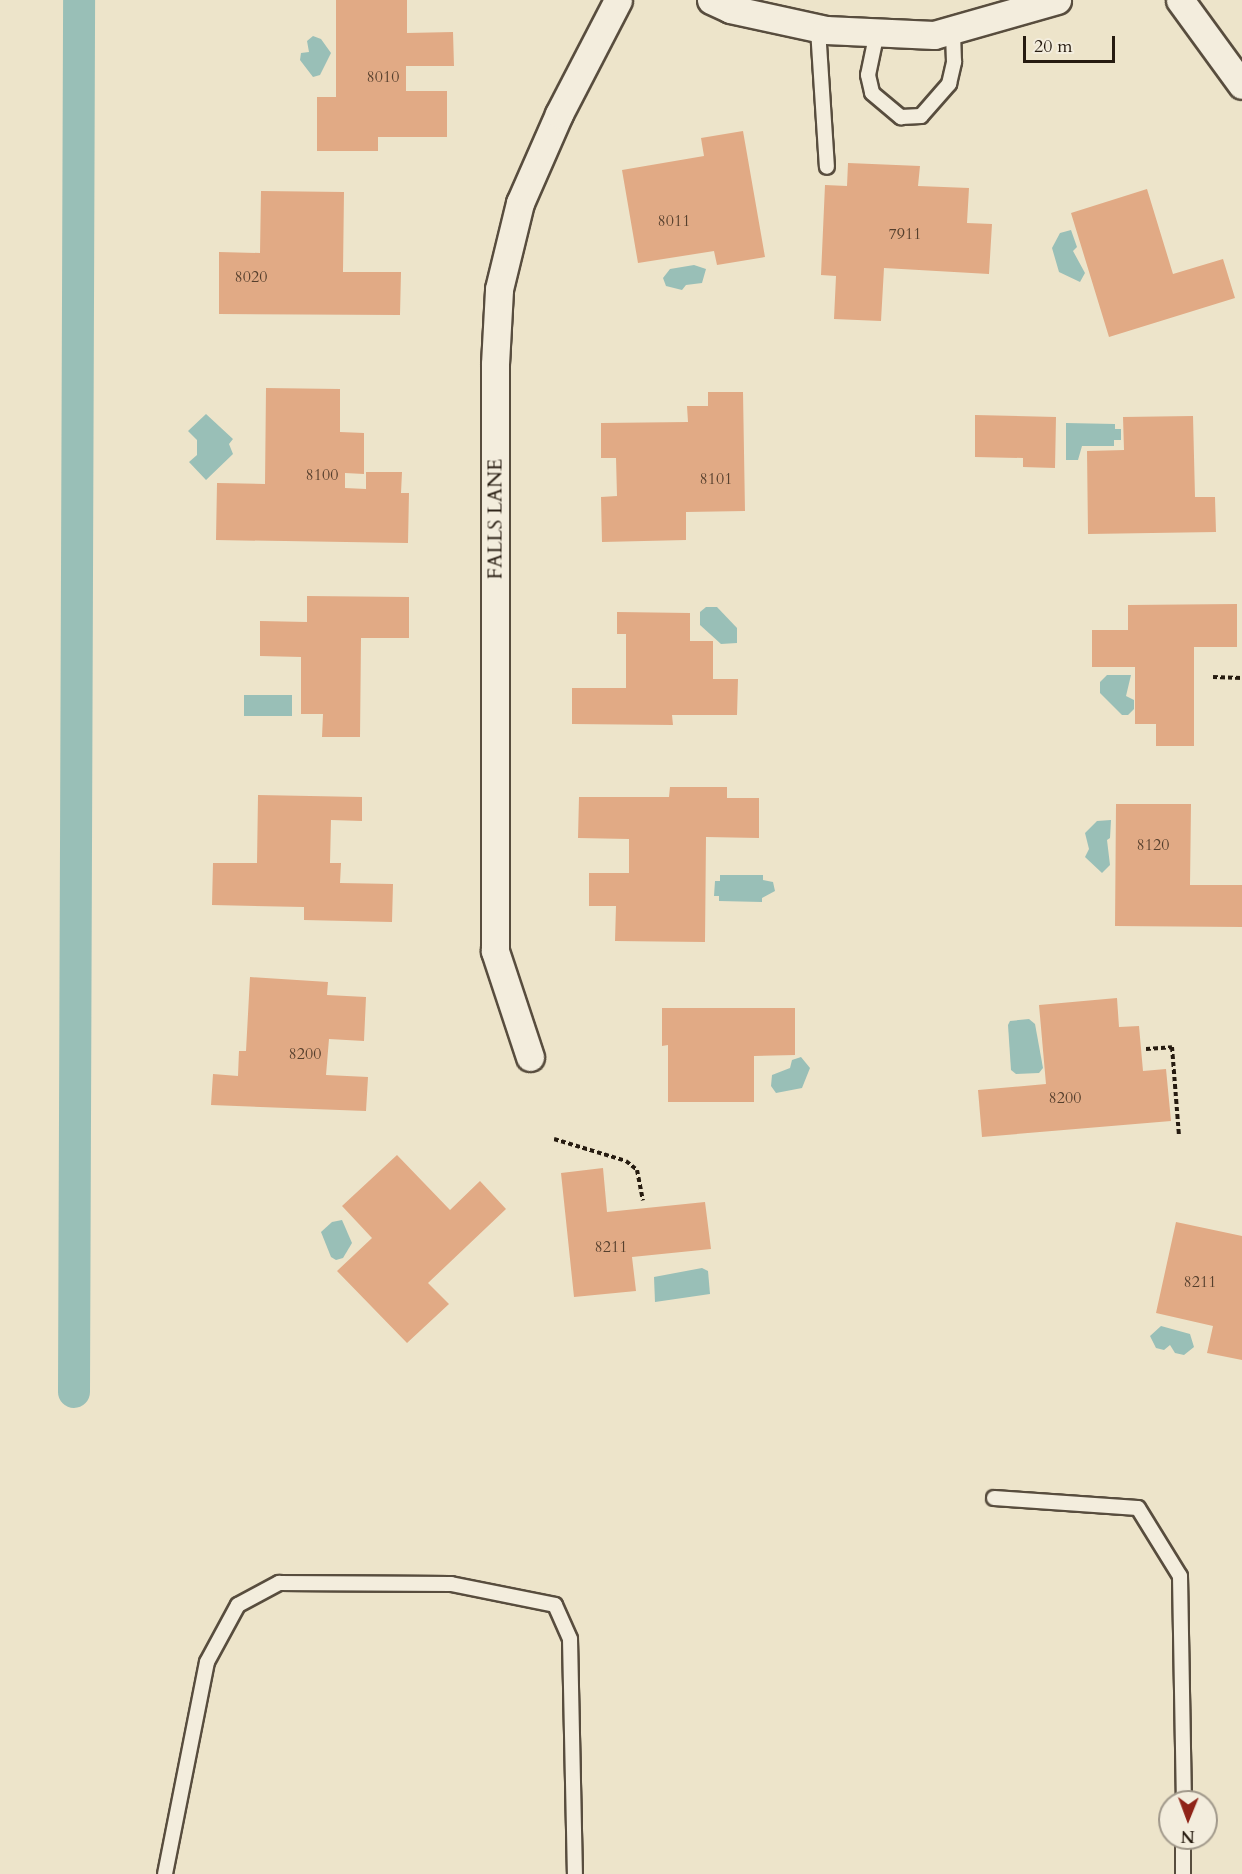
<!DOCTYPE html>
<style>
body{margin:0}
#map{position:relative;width:1242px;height:1874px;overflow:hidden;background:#ede4ca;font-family:Cardo,serif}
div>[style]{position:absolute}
.water>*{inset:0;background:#99bfb7;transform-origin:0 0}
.canal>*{height:32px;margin:-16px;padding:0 16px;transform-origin:16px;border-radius:16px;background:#99bfb7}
.building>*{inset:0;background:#e1aa85}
.path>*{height:4px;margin-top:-2px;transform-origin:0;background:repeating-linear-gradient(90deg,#261b10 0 4.5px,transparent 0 7.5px)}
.roads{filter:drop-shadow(2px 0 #584d3e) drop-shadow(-2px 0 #584d3e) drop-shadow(0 2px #584d3e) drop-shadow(0 -2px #584d3e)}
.service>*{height:14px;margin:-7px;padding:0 7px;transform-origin:7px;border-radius:7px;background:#f3eddd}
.minor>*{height:27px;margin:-13.5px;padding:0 13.5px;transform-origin:13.5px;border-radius:13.5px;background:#f3eddd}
span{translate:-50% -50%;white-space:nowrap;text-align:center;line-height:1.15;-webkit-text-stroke:5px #f3eddd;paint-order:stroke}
.number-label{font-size:16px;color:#553f2d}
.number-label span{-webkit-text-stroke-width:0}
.street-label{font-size:20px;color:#261b10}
.north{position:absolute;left:1158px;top:1790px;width:60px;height:60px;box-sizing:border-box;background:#f3eddd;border:2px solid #a1998b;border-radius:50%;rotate:181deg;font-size:16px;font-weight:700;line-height:24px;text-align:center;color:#261b10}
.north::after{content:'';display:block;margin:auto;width:21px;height:27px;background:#8f2418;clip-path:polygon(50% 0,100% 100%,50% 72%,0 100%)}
.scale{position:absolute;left:1023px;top:36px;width:92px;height:27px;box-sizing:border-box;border:3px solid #261b10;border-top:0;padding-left:8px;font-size:18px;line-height:21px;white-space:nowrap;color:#261b10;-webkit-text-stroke:4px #f3eddd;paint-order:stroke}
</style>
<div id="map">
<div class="water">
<div style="clip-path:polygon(313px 36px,321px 39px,331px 53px,320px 75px,313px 77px,300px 60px,301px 53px,309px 52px,307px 41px)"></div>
<div style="clip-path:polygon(1071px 230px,1077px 247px,1073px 251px,1085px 273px,1080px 282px,1059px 272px,1052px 248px,1060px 233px)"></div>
<div style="clip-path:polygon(694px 265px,706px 269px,702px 283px,686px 285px,682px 290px,666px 286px,663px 278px,670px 269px)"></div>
<div style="clip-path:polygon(206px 414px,233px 439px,229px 444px,233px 454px,206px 480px,189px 462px,197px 455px,197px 440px,188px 431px)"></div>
<div style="clip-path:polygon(1066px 423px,1115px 424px,1115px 429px,1121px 429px,1121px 440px,1114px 440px,1114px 446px,1082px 446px,1078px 460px,1066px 460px)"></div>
<div style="clip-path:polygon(706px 607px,717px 607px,737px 628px,737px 643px,721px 644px,700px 625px,700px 612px)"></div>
<div style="clip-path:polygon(1107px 675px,1131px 675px,1126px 696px,1134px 700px,1134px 709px,1128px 715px,1122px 715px,1100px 693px,1100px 682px)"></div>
<div style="left:292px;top:695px;width:21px;height:48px;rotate:90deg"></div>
<div style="clip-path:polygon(1111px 820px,1110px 838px,1107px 840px,1110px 865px,1102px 873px,1085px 857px,1089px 849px,1085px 833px,1097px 821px)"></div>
<div style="clip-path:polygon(720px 875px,763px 875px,763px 880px,773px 882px,775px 891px,762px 898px,762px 902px,719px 901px,719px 896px,714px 896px,715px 881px,720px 881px)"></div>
<div style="clip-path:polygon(1029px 1019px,1035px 1024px,1043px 1068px,1039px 1073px,1016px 1074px,1011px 1070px,1008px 1025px,1010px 1021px)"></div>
<div style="clip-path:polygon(801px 1057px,810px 1068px,802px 1088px,776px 1093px,771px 1086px,772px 1075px,790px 1068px,792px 1060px)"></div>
<div style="clip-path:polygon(342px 1220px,352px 1243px,343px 1258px,336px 1260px,331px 1257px,321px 1232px,332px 1222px)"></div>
<div style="clip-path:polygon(702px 1268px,708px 1271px,710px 1294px,655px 1302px,654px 1277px)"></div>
<div style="clip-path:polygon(1161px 1326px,1190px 1334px,1194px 1347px,1184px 1355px,1175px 1353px,1170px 1345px,1164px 1350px,1156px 1348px,1150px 1336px)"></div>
</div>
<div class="canal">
<div style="left:74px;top:1392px;width:1392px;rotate:-89.79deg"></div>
</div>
<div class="building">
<div style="clip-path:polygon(336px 0,407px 0,407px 33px,453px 32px,454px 66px,406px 66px,406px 91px,447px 91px,447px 137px,378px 137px,378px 151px,317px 151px,317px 97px,336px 97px)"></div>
<div style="clip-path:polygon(743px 131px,765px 257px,717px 265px,714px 251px,638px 263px,622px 170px,704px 156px,701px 138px)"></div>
<div style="clip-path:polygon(848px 163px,920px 166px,918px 186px,969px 188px,967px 223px,992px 224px,989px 274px,884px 268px,881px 321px,834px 319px,836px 276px,821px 275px,825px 185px,847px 186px)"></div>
<div style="clip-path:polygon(1147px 189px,1173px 274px,1223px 259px,1235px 298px,1109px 337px,1071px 213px)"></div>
<div style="clip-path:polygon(261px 191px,344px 192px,343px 272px,401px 272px,400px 315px,219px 314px,219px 252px,260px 253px)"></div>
<div style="clip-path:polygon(266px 388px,340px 389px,340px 432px,364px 433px,364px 474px,345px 473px,345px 488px,366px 489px,366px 472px,402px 472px,401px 493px,409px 493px,408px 543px,216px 540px,217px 483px,265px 484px)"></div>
<div style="clip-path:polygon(708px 392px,743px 392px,745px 511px,686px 512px,686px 540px,602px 542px,601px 497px,617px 496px,616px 458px,601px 458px,601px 423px,688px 422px,687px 406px,708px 406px)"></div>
<div style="clip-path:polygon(975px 415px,1056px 417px,1055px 468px,1023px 467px,1023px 458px,975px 457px)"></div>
<div style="clip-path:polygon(1193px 416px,1195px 497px,1215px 497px,1216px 532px,1088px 534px,1087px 451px,1124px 450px,1123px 417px)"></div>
<div style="clip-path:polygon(307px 596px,409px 597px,409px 638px,361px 638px,360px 737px,322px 737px,323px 714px,301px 714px,301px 657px,260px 656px,260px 621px,307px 622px)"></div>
<div style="clip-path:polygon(1237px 604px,1237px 647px,1194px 647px,1194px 746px,1156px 746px,1156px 724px,1135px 724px,1135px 667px,1092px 667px,1092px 630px,1128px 630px,1128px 605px)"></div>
<div style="clip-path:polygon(617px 612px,690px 613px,690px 641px,713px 641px,713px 679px,738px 679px,737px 715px,672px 715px,673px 725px,572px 724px,572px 688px,626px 688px,626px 634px,617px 634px)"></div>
<div style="clip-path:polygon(670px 787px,727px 787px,727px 798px,759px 798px,759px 838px,706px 837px,705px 942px,615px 941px,616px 906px,589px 906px,589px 873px,629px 873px,629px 839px,578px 838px,579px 797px,669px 797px)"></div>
<div style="clip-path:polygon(258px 795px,362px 797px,362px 821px,331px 820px,330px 863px,341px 863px,340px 883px,393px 884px,392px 922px,304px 920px,304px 907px,212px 905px,213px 863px,257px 863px)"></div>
<div style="clip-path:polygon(1116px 804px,1191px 804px,1190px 885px,1242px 885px,1242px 927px,1115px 926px)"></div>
<div style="clip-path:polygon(250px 977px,328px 982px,327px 995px,366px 997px,364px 1041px,329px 1039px,326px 1075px,368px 1077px,366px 1111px,211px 1105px,213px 1074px,238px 1076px,239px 1051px,246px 1051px)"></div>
<div style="clip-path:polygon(1117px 998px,1119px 1027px,1139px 1026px,1143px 1071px,1166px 1069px,1171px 1121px,982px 1137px,978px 1090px,1046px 1084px,1039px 1005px)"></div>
<div style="clip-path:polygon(662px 1008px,795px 1008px,795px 1055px,754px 1056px,754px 1102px,668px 1102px,668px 1045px,662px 1046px)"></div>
<div style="clip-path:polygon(397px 1155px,450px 1210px,480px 1181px,506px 1209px,428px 1283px,449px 1304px,407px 1343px,337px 1271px,372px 1238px,342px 1206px)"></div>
<div style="clip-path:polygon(603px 1168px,607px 1212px,705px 1202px,711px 1249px,632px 1257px,636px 1291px,574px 1297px,561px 1173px)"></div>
<div style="clip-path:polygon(1176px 1222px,1242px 1236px,1242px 1360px,1207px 1353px,1213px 1326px,1156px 1313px)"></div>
</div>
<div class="path">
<div style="left:1213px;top:677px;width:29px;rotate:2deg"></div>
<div style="left:1146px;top:1049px;width:26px;rotate:-4deg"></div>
<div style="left:1172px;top:1047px;width:88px;rotate:85.5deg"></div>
<div style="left:554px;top:1139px;width:75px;rotate:17deg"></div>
<div style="left:626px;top:1161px;width:14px;rotate:39deg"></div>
<div style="left:637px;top:1170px;width:31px;rotate:79deg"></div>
</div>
<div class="roads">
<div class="service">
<div style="left:818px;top:29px;width:138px;rotate:86.3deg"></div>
<div style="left:877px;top:32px;width:44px;rotate:101.8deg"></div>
<div style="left:868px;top:75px;width:18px;rotate:77deg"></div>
<div style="left:872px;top:93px;width:38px;rotate:40deg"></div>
<div style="left:901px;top:117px;width:20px;rotate:-3deg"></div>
<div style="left:921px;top:116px;width:43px;rotate:-48.8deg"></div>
<div style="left:949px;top:84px;width:23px;rotate:-77deg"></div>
<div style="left:954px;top:62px;width:32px;rotate:-92deg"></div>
<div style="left:994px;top:1498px;width:144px;rotate:4deg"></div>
<div style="left:1138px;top:1508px;width:80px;rotate:58.3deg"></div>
<div style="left:1180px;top:1576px;width:226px;rotate:89deg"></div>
<div style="left:165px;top:1874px;width:216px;rotate:-78.8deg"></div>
<div style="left:207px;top:1662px;width:65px;rotate:-61.5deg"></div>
<div style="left:238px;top:1605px;width:47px;rotate:-28.2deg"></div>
<div style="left:279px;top:1583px;width:172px;rotate:0.3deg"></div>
<div style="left:451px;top:1584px;width:106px;rotate:11.4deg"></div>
<div style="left:555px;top:1605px;width:37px;rotate:66deg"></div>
<div style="left:570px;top:1639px;width:235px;rotate:88.8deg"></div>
<div style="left:1183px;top:1874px;width:36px;rotate:-90deg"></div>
</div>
<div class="minor">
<div style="left:711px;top:0;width:21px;rotate:25deg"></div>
<div style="left:730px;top:9px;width:98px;rotate:12.3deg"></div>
<div style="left:826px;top:30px;width:108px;rotate:2.7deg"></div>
<div style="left:934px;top:35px;width:128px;rotate:-15.9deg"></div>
<div style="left:1180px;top:0;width:105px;rotate:53.9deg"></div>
<div style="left:530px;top:1057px;width:112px;rotate:-108.3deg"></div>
<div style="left:495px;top:951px;width:587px;rotate:-90deg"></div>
<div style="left:495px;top:364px;width:75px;rotate:-86.9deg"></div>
<div style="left:499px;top:289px;width:89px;rotate:-76.3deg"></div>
<div style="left:520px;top:203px;width:97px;rotate:-66.3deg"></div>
<div style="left:559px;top:114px;width:128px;rotate:-62.6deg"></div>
</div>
</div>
<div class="number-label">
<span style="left:383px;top:77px">8010</span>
<span style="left:674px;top:221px">8011</span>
<span style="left:905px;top:234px">7911</span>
<span style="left:251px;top:277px">8020</span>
<span style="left:322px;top:475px">8100</span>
<span style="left:716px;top:479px">8101</span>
<span style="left:1153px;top:845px">8120</span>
<span style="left:305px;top:1054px">8200</span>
<span style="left:1065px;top:1098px">8200</span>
<span style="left:611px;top:1247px">8211</span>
<span style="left:1200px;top:1282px">8211</span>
</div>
<div class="street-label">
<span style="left:495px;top:519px;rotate:-90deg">FALLS LANE</span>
</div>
<div class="north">N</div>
<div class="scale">20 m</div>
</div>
